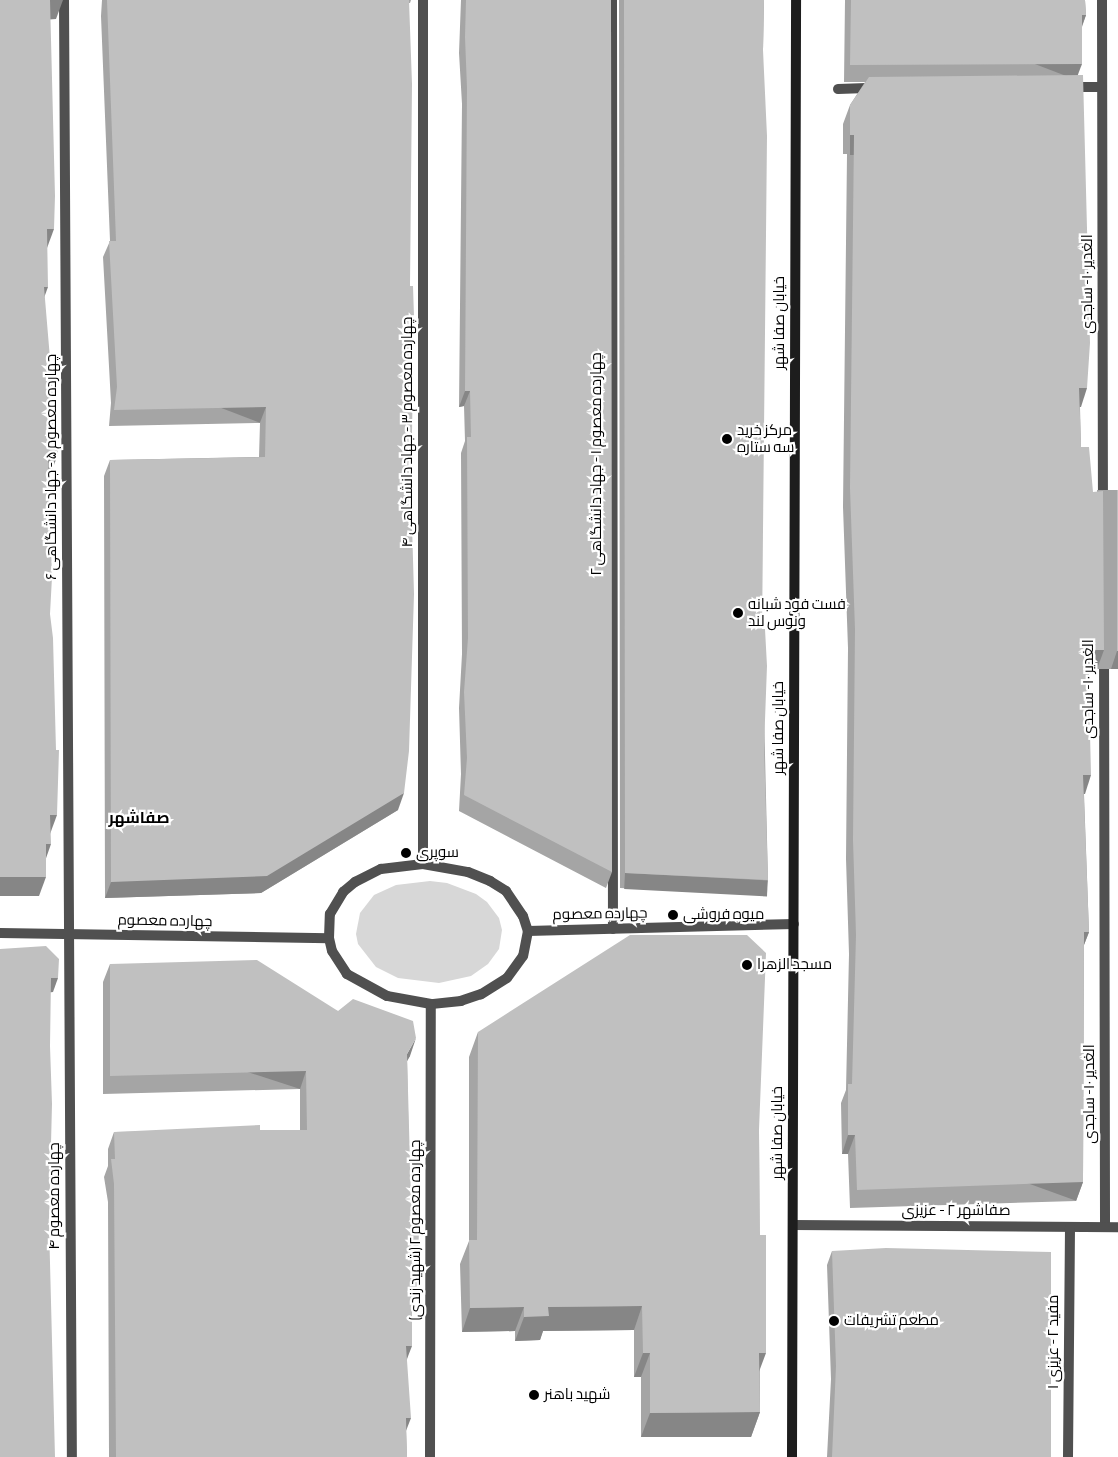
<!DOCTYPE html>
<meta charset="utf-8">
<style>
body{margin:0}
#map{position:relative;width:1118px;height:1457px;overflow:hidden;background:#fff;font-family:"Sofia Sans Condensed",Cairo,sans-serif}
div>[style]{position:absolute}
.green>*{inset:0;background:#d7d7d7}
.street>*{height:10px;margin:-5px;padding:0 5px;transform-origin:5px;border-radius:5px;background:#505050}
.secondary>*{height:10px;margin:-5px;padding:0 5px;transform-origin:5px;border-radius:5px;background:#1d1d1d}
.wall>*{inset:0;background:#a5a5a5;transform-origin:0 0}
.shaded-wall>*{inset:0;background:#868686;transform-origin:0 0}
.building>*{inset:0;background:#c0c0c0;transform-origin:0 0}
.dots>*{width:14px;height:14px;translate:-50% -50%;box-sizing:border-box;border:2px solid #fff;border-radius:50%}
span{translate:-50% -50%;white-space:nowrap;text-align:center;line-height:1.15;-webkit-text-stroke:4.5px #fff;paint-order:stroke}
.street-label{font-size:15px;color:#000}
.poi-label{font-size:15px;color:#000}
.left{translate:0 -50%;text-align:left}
.neighbourhood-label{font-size:16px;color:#000;font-weight:700}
</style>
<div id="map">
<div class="green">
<div style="clip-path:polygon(430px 881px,447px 883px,476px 894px,487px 902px,499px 918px,502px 930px,499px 949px,488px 964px,471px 976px,439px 983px,398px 978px,376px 967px,358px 944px,356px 934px,360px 913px,374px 895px,396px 885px)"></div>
</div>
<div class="street">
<div style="left:64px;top:0;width:1457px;rotate:89.69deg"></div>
<div style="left:423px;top:0;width:864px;rotate:90deg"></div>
<div style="left:612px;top:0;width:929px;rotate:89.94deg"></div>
<div style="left:1102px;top:0;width:503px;rotate:89.89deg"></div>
<div style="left:1071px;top:87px;width:31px"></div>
<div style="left:838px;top:89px;width:36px;rotate:-2deg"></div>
<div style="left:1104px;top:638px;width:589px;rotate:89.9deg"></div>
<div style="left:423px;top:864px;width:46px;rotate:10.1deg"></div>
<div style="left:468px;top:872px;width:24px;rotate:22deg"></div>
<div style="left:490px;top:881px;width:19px;rotate:32deg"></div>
<div style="left:506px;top:891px;width:30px;rotate:56deg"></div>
<div style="left:523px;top:916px;width:16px;rotate:72deg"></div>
<div style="left:528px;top:931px;width:25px;rotate:101deg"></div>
<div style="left:523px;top:956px;width:27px;rotate:126deg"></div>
<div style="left:507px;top:978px;width:31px;rotate:148deg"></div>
<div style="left:481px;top:994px;width:21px;rotate:161deg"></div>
<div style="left:461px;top:1001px;width:30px;rotate:174deg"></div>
<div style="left:431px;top:1004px;width:45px;rotate:-169.7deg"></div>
<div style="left:387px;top:996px;width:46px;rotate:-151.2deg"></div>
<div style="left:347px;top:974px;width:27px;rotate:-123deg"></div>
<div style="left:332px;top:951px;width:13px;rotate:-103deg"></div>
<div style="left:329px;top:938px;width:24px;rotate:-88deg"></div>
<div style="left:330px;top:914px;width:26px;rotate:-59deg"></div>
<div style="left:343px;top:892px;width:16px;rotate:-40deg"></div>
<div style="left:355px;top:882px;width:29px;rotate:-27deg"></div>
<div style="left:381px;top:869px;width:42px;rotate:-6.8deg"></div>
<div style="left:528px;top:931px;width:266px;rotate:-1.5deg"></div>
<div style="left:0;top:933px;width:329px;rotate:0.9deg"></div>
<div style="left:793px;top:1225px;width:325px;rotate:0.4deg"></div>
<div style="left:430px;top:1457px;width:453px;rotate:-89.9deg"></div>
<div style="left:1068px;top:1457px;width:230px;rotate:-89.5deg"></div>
</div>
<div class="secondary">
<div style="left:792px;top:1457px;width:1457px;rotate:-89.84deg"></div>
</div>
<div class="wall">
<div style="clip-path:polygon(102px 0,411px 0,410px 3px,409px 3px,398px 810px,261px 893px,105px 898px,104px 476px,110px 460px,259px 457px,260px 423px,109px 426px,111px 403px,103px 257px,110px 241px,101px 16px)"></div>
<div style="clip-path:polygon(461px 0,611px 0,612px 872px,606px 888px,459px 811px,461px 774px,459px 708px,462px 654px,461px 453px,465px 441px,464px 406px,459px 407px,462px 104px,459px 53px)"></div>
<div style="clip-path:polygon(619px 0,764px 0,763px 50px,762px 629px,768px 880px,762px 895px,620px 888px)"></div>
<div style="clip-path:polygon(845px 0,1085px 0,1086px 15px,1082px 27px,1078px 75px,1081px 407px,1080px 407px,1081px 447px,1104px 650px,1097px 669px,1089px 669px,1085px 794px,1084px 794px,1089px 932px,1084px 945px,1083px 1182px,1076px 1201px,850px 1208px,848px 1154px,842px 1154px,841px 1103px,846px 1090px,849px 954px,846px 859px,848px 648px,843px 507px,847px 154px,843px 154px,843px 124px,850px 105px,865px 82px,844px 82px)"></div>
<div style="left:1117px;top:490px;width:179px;height:20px;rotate:90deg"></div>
<div style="clip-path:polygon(110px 964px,338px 1011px,410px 1056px,407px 1060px,412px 1301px,407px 1360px,406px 1431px,407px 1457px,109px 1457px,108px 1202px,104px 1177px,108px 1166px,108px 1149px,114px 1132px,300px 1130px,300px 1089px,103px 1094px,103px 982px)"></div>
<div style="clip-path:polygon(478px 1032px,759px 1130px,760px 1412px,751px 1437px,641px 1437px,641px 1377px,634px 1377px,634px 1330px,543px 1331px,540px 1340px,515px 1341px,515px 1331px,462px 1332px,460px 1264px,469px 1241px,469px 1057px)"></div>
<div style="clip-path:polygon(832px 1251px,1051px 1457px,827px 1457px,831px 1379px,827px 1265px)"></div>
</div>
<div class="shaded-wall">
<div style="clip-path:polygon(50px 0,63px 0,56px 19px,43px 20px)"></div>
<div style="clip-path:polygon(1082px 15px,1086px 15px,1080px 31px)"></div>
<div style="left:1082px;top:64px;width:17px;height:232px;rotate:111deg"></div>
<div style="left:850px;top:135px;width:4px;height:20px"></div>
<div style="clip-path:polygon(47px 229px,54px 229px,47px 248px)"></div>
<div style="clip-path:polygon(44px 287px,48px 287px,41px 306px)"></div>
<div style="clip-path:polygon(1079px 388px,1087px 388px,1081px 407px,1072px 407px)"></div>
<div style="clip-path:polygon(465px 391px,470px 391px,464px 406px,459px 407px)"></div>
<div style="left:266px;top:407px;width:17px;height:152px;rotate:111deg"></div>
<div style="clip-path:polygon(58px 454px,51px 473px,41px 474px,48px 455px)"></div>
<div style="clip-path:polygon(1088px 650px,1104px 650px,1097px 669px,1081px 669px)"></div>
<div style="clip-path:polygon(1117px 651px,1118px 651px,1118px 669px,1111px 669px)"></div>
<div style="clip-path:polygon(1083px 775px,1091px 775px,1085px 794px,1076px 794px)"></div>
<div style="clip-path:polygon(404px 793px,398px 810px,261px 893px,105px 898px,111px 882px)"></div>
<div style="clip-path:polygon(50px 815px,57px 815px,50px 834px)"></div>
<div style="clip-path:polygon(46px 844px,51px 844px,44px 864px)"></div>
<div style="left:625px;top:873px;width:143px;height:16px;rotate:3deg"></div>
<div style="clip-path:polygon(0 877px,46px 877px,39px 896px,0 896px)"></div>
<div style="clip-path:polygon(1084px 932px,1089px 932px,1082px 950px)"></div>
<div style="clip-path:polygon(51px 978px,58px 978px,53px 992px,46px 993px)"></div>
<div style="clip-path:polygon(416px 1038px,410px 1056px,401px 1072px,407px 1054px)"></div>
<div style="left:306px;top:1071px;width:19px;height:196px;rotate:108deg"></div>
<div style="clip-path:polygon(848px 1135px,855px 1135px,848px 1154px,842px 1154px)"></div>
<div style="left:1083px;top:1182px;width:20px;height:226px;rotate:110deg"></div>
<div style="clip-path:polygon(412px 1288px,417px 1288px,410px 1306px)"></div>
<div style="clip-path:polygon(642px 1306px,634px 1330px,543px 1331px,540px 1340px,515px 1341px,524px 1317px,548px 1307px)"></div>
<div style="clip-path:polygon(524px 1307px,515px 1331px,462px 1332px,470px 1308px)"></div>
<div style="clip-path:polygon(406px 1346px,412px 1346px,405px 1364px)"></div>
<div style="clip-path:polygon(643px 1353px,650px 1353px,641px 1377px,634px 1377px)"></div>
<div style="clip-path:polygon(759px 1353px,766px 1353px,757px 1377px)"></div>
<div style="clip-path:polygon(760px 1412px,751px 1437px,641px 1437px,650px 1413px)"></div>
<div style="clip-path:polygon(406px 1418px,411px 1418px,404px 1436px)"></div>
</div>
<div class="building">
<div style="clip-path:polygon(0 0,60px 0,50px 0,55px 196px,54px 229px,47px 229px,48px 287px,44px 287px,58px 454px,48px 455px,52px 577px,50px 614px,53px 638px,56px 750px,59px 750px,57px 815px,50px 815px,51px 844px,46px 844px,46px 877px,0 877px)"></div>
<div style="clip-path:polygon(107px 0,409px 0,412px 84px,410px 286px,413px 286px,414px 317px,411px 490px,414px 594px,409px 751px,404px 793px,267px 876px,111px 882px,110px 460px,265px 457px,266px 407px,114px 410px,117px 387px,109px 241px,116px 241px)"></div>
<div style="clip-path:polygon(466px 0,611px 0,612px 872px,464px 795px,467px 758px,464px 692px,468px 638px,467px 437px,471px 437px,470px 391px,465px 391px,467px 88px,465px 37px)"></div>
<div style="clip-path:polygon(624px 0,764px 0,763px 50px,767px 136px,762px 629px,765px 629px,767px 666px,764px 747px,768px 880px,625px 873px)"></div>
<div style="clip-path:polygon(851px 0,1085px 0,1086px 15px,1082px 15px,1082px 64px,850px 65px)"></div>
<div style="clip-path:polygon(1083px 75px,1090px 343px,1087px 388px,1079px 388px,1081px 447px,1089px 447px,1093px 492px,1103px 491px,1104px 650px,1088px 650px,1091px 775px,1083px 775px,1089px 932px,1084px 932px,1083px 1182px,857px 1190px,855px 1135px,848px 1135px,848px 1084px,852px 1084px,856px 935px,853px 840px,855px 629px,850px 488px,854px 135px,850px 135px,850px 105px,869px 77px)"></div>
<div style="left:1117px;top:490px;width:1px;height:161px"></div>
<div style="clip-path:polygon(630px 935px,747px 935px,766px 953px,759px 1130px,760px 1235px,766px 1235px,766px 1353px,759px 1353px,760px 1412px,650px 1413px,650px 1353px,643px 1353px,642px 1306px,548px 1307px,549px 1316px,524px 1317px,524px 1307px,470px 1308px,469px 1240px,477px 1240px,478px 1032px)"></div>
<div style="clip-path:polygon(46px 946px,59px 959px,58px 978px,51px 978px,50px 1046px,52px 1104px,49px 1224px,55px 1457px,0 1457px,0 949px)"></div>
<div style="clip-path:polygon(257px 960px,338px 1011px,353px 999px,413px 1021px,416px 1038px,407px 1054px,411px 1200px,419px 1200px,419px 1230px,417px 1288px,412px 1288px,412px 1346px,406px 1346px,411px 1418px,406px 1418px,407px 1457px,116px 1457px,114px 1184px,111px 1159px,115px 1159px,114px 1132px,260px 1125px,260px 1130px,307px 1130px,306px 1071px,110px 1076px,110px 964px)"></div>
<div style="clip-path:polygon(886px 1248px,1051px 1252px,1051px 1457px,832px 1457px,836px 1366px,832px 1251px)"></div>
</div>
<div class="dots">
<div style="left:727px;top:439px;background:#000"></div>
<div style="left:738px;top:613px;background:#000"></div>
<div style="left:406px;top:853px;background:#000"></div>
<div style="left:673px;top:915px;background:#000"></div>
<div style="left:747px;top:965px;background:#000"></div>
<div style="left:834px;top:1321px;background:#000"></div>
<div style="left:534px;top:1395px;background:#000"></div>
</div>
<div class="street-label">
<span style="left:1088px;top:284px;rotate:-90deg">الغدیر ۱۰- ساجدی</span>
<span style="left:780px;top:323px;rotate:-90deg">خیابان صفا شهر</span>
<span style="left:408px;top:432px;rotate:-90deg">چهارده معصوم ۳ - جهاد دانشگاهی ۴</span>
<span style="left:597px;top:464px;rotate:-90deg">چهارده معصوم ۱ - جهاد دانشگاهی ۲</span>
<span style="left:52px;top:467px;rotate:-90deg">چهارده معصوم ۵ - جهاد دانشگاهی ۶</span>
<span style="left:1089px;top:689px;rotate:-90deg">الغدیر ۱۰- ساجدی</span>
<span style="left:779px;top:728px;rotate:-90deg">خیابان صفا شهر</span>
<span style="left:600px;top:914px;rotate:-1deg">چهارده معصوم</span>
<span style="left:165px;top:921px;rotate:1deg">چهارده معصوم</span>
<span style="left:1090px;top:1094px;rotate:-90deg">الغدیر ۱۰- ساجدی</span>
<span style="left:778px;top:1133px;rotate:-90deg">خیابان صفا شهر</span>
<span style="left:55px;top:1196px;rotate:-90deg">چهارده معصوم ۴</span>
<span style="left:956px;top:1211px">صفاشهر ۲ - عزیزی</span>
<span style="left:416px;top:1230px;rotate:-90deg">چهارده معصوم ۲ (شهید زندی)</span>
<span style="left:1054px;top:1342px;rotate:-90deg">مفید ۲ - عزیزی ۱</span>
</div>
<div class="poi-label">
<span class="left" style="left:737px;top:439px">مرکز خرید<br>سه ستاره</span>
<span class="left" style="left:748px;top:613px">فست فود شبانه<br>ونوس لند</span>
<span class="left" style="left:416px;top:853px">سوپری</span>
<span class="left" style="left:683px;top:915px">میوه فروشی</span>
<span class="left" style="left:757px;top:965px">مسجد الزهرا</span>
<span class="left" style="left:844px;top:1321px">مطعم تشريفات</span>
<span class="left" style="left:544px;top:1395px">شهید باهنر</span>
</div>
<div class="neighbourhood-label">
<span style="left:139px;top:819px">صفاشهر</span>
</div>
</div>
